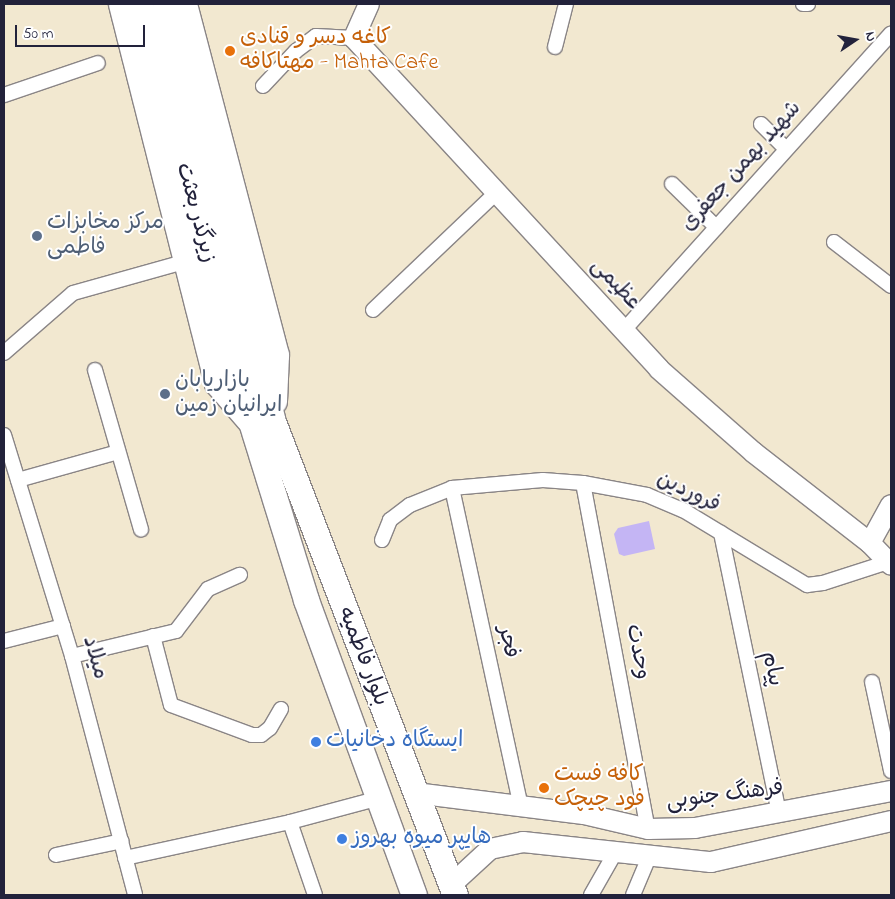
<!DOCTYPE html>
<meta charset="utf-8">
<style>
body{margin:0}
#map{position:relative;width:895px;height:899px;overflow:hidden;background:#f2e8d0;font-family:"Indie Flower","Playpen Sans Arabic",sans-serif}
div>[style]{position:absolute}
.building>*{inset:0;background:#c4b5f4}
.roads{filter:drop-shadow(1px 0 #8a8586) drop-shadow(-1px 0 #8a8586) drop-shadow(0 1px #8a8586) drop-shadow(0 -1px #8a8586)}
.street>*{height:14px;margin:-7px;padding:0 7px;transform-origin:7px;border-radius:7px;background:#fff}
.secondary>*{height:20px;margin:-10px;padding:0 10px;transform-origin:10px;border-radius:10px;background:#fff}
.highway>*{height:25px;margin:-12.5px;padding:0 12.5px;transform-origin:12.5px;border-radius:12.5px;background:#fff}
.dots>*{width:14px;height:14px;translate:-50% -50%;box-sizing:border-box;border:2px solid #fff;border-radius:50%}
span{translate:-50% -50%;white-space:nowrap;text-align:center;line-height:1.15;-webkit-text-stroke:4px #fff;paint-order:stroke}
.food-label{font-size:22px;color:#c56008}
.left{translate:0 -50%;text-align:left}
.street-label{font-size:22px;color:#22223b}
.service-label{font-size:22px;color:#4e5e75}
.shop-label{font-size:22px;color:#366cbe}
.frame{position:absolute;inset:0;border:5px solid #22223b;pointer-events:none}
.north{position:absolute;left:830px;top:15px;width:50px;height:50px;-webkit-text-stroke:4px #fff;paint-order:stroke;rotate:78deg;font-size:14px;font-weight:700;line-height:20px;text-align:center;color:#22223b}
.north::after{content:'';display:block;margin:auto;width:18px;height:22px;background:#22223b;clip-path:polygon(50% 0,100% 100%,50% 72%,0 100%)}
.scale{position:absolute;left:15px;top:25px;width:130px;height:22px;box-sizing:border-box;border:2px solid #22223b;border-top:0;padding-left:6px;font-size:15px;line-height:18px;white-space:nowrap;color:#22223b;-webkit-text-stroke:4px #fff;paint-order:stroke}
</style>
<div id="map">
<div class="building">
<div style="clip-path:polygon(649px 521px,655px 549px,624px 556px,619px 554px,614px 534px,618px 528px)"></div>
</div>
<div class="roads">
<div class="street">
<div style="left:803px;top:4px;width:5px"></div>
<div style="left:555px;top:47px;width:44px;rotate:-75.7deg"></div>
<div style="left:263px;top:86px;width:48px;rotate:-46.7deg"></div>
<div style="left:296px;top:51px;width:25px;rotate:-37deg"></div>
<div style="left:316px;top:36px;width:38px;rotate:3deg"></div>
<div style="left:4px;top:95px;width:99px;rotate:-18.8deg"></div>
<div style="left:761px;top:124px;width:35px;rotate:45deg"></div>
<div style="left:672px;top:184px;width:62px;rotate:44.3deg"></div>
<div style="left:834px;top:242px;width:72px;rotate:37.7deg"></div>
<div style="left:373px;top:310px;width:171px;rotate:-43.6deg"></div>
<div style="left:624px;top:330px;width:399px;rotate:-48deg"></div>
<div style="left:4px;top:353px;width:91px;rotate:-41deg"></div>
<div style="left:73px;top:293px;width:115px;rotate:-15.6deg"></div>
<div style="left:95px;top:370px;width:166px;rotate:73.9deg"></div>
<div style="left:4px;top:435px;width:231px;rotate:72.9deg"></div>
<div style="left:72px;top:656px;width:247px;rotate:75.2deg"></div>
<div style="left:18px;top:480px;width:104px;rotate:-15.6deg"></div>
<div style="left:583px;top:483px;width:352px;rotate:79.4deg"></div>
<div style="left:452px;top:488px;width:325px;rotate:77.8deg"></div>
<div style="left:721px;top:533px;width:287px;rotate:78.3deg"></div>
<div style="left:382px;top:540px;width:22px;rotate:-68deg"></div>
<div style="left:390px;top:520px;width:25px;rotate:-37deg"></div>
<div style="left:410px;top:505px;width:45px;rotate:-22deg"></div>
<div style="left:452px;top:488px;width:91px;rotate:-5deg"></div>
<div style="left:543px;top:480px;width:40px;rotate:4.3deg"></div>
<div style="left:583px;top:483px;width:65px;rotate:10.6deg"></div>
<div style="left:647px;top:495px;width:39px;rotate:23deg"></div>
<div style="left:683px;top:510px;width:145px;rotate:31.2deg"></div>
<div style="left:807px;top:585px;width:16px;rotate:-7deg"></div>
<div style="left:823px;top:583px;width:68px;rotate:-17.9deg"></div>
<div style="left:153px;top:636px;width:71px;rotate:75.4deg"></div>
<div style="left:171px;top:705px;width:86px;rotate:20.3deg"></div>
<div style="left:252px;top:735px;width:9px"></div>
<div style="left:261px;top:735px;width:11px;rotate:-38deg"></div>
<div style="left:270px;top:728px;width:22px;rotate:-60deg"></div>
<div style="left:4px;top:641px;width:61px;rotate:-14.3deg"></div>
<div style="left:72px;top:656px;width:107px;rotate:-13.5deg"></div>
<div style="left:176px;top:631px;width:53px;rotate:-52.7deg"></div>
<div style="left:208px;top:589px;width:35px;rotate:-24deg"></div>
<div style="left:872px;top:682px;width:91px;rotate:77.9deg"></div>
<div style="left:290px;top:822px;width:77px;rotate:71.1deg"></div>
<div style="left:56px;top:855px;width:67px;rotate:-12deg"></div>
<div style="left:125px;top:858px;width:169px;rotate:-12.3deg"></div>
<div style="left:290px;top:822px;width:89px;rotate:-15deg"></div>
<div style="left:591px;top:895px;width:48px;rotate:-60.3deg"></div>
<div style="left:633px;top:895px;width:41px;rotate:-67.2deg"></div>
</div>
<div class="secondary">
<div style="left:369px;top:4px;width:37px;rotate:114deg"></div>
<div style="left:354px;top:38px;width:450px;rotate:47.3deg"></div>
<div style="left:659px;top:369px;width:125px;rotate:41.4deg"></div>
<div style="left:753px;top:452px;width:148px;rotate:37.9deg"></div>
<div style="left:870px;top:543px;width:30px;rotate:46deg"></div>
<div style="left:870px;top:543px;width:43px;rotate:-61.1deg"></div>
<div style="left:415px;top:793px;width:170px;rotate:7.1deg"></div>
<div style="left:584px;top:814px;width:66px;rotate:13.2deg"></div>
<div style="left:648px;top:829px;width:47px;rotate:-1.2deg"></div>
<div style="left:695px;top:828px;width:199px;rotate:-10.7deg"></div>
<div style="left:451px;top:885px;width:53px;rotate:-42.7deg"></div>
<div style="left:490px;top:849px;width:34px;rotate:-12deg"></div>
<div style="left:523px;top:842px;width:189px;rotate:6.1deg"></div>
<div style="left:711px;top:862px;width:185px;rotate:-12.8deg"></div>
</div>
<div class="highway">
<div style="left:121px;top:4px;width:391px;rotate:75.8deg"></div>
<div style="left:217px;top:383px;width:48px;rotate:49.3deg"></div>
<div style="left:140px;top:4px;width:432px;rotate:75.1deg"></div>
<div style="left:251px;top:422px;width:186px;rotate:72.8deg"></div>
<div style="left:306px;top:600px;width:314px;rotate:69.9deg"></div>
<div style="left:165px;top:4px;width:429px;rotate:75.5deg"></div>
<div style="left:272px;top:419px;width:510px;rotate:68.97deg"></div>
<div style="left:184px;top:4px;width:363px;rotate:75.3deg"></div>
<div style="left:276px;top:355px;width:46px;rotate:92.5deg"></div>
</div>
</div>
<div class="dots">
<div style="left:230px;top:51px;background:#e8710a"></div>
<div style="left:37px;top:236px;background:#5c6f8a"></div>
<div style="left:165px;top:394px;background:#5c6f8a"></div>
<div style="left:316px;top:742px;background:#3f7fe0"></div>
<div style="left:544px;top:788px;background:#e8710a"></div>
<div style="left:342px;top:839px;background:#3f7fe0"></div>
</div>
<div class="food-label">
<span class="left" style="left:240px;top:51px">کاغه دسر و قنادی<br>مهتاکافه - Mahta Cafe</span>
<span class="left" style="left:554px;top:788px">کافه فست<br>فود چیچک</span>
</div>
<div class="street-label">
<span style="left:742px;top:167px;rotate:-48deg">شهید بهمن جعفری</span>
<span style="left:195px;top:213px;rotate:75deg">زیرگذر بعثت</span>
<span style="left:615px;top:285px;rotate:47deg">عظیمی</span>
<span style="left:688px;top:493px;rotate:26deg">فروردین</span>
<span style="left:507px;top:642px;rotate:78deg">فجر</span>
<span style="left:637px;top:652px;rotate:79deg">وحدت</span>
<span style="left:362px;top:657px;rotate:69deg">بلوار فاطمیه</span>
<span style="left:94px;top:658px;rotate:74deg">میلاد</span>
<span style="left:771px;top:669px;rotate:78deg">پیام</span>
<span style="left:725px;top:796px;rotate:-7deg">فرهنگ جنوبی</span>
</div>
<div class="service-label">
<span class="left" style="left:47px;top:236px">مرکز مخابزات<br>فاطمی</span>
<span class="left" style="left:175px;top:394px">بازاریابان<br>ایرانیان زمین</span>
</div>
<div class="shop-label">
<span class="left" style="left:326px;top:742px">ایستگاه دخانیات</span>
<span class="left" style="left:352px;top:839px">هایپر میوه بهروز</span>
</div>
<div class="frame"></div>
<div class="north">N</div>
<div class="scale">50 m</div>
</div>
